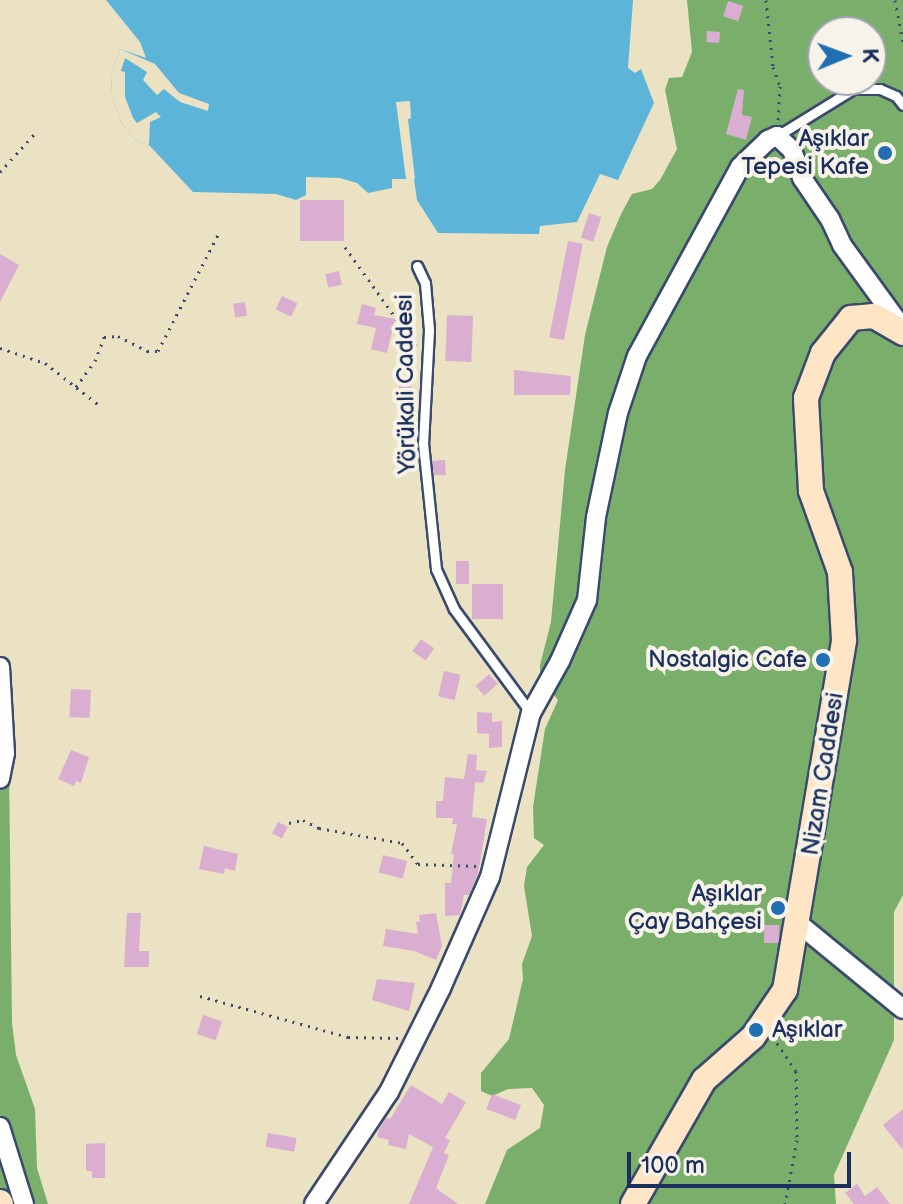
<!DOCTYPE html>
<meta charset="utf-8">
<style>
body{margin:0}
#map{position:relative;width:903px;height:1204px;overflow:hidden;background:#ebe2c3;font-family:"Balsamiq Sans",sans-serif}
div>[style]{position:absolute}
.forest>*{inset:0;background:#79af6b}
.water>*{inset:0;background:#5cb5d9}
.pier>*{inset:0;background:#ebe2c3}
.building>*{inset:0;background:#d9aed0;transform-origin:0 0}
.path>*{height:3px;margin-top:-1.5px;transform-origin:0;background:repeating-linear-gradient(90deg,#3a4a6d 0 2px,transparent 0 8px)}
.roads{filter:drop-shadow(2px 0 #3a4a6d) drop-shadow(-2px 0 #3a4a6d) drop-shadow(0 2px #3a4a6d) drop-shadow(0 -2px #3a4a6d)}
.lane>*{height:9px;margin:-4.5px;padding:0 4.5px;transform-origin:4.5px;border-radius:4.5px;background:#fff}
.street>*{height:18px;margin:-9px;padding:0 9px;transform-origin:9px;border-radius:9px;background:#fff}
.secondary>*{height:24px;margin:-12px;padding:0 12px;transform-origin:12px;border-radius:12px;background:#fde5c5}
.dots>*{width:22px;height:22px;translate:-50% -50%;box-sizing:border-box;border:4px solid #f7f3e8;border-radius:50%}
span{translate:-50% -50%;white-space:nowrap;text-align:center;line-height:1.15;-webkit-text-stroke:8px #f7f3e8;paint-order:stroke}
.poi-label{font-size:24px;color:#1b2f5e}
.right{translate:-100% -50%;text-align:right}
.left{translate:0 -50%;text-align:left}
.street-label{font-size:24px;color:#1b2f5e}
.north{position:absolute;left:807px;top:16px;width:80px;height:80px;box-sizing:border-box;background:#f7f3e8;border:2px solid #9fa5b1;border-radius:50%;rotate:89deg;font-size:22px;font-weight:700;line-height:32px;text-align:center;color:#1b2f5e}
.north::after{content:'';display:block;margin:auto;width:28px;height:36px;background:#1f6fb2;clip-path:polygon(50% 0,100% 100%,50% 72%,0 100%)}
.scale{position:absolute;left:627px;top:1152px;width:224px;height:36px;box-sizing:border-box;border:4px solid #1b2f5e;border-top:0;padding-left:10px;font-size:24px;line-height:28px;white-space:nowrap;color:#1b2f5e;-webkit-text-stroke:6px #f7f3e8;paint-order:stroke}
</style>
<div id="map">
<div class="forest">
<div style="clip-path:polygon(evenodd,687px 0,903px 0,903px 895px,894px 912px,894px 1040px,834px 1175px,836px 1204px,485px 1204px,507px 1150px,540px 1128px,544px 1105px,532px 1088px,508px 1089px,492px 1096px,481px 1091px,481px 1073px,509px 1039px,523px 979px,522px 964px,532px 936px,524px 886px,527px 867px,544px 845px,534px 838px,533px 807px,545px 729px,558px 700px,540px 678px,540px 665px,551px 622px,565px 470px,585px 335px,607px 247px,621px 214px,632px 194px,652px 189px,660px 180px,677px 149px,665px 90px,669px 78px,682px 77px,692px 52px,687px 0,823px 32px,871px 32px,871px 80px,823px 80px,823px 32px)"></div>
<div style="clip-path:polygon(0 764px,9px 765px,12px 1023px,16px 1055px,35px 1109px,37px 1168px,48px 1204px,0 1204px)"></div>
</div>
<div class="water">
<div style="clip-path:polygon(106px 0,633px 0,628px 68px,635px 73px,641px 69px,654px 103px,618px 180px,600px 174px,577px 222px,540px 226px,539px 234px,438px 233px,417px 200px,414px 179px,392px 179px,392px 188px,368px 193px,357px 183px,340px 178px,306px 177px,306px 195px,296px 200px,276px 194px,193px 192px,149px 145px,136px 141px,121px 122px,112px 94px,111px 77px,120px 49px,146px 58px,140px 42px)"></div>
</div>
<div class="pier">
<div style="clip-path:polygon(120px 49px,155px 64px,179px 93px,209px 104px,208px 111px,180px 102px,164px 89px,157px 95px,143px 80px,147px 72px,125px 58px,121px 71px,125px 72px,125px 97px,133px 118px,137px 123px,156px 112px,161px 117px,150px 122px,149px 145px,136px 141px,121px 122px,112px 94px,111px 77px)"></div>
<div style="clip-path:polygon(410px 101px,411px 118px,408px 119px,415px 179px,406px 179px,396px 102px)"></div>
</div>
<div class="building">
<div style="left:728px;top:1px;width:16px;height:16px;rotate:18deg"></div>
<div style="left:707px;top:31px;width:13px;height:11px;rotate:4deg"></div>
<div style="clip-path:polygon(738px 89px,744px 90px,742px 115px,752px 117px,746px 140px,726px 134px)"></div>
<div style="left:300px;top:200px;width:44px;height:41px"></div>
<div style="left:589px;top:213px;width:13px;height:26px;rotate:18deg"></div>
<div style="left:568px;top:241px;width:15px;height:98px;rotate:11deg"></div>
<div style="clip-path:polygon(0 254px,19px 265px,0 302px)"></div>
<div style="left:339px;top:271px;width:14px;height:14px;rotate:78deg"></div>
<div style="left:282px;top:296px;width:17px;height:15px;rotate:25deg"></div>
<div style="left:245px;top:302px;width:14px;height:12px;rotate:82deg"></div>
<div style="clip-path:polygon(362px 304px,376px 308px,374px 315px,395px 319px,387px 353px,371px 349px,376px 328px,357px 324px)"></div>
<div style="left:447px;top:315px;width:26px;height:46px;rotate:2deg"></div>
<div style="clip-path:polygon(514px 370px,571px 376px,570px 395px,514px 395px)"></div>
<div style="left:399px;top:377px;width:12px;height:35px"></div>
<div style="clip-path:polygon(445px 460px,446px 475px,434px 475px,432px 461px)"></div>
<div style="left:469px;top:561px;width:23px;height:13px;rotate:90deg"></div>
<div style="left:472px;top:584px;width:31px;height:35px"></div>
<div style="left:421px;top:639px;width:16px;height:15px;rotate:35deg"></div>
<div style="left:444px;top:671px;width:17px;height:26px;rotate:13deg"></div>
<div style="left:489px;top:674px;width:13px;height:18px;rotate:48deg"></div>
<div style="left:71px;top:689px;width:20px;height:28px;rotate:3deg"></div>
<div style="clip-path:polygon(477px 712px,492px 713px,492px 722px,502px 721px,502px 747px,489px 748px,489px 734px,477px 733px)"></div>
<div style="clip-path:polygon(71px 750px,89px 757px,81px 783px,76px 781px,74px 786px,58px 779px)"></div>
<div style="clip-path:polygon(468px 754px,477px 755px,476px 770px,487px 771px,483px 783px,475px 782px,472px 817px,487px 819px,484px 838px,478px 874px,469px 895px,464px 895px,460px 915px,445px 916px,445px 883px,451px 883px,454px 854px,451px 854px,457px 824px,452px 824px,453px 818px,436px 818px,436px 801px,443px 801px,445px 777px,464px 779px)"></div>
<div style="left:278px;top:822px;width:11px;height:13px;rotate:27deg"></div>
<div style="clip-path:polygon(204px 846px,238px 854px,235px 871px,225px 868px,224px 874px,199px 869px)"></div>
<div style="left:383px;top:855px;width:25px;height:18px;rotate:14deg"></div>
<div style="clip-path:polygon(127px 913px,141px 913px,139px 951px,149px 951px,149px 967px,124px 967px)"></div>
<div style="clip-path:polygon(436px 913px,442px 946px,436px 960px,414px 951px,383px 946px,386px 929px,418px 934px,416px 922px,420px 921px,419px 915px)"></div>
<div style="left:764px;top:925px;width:15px;height:18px"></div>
<div style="clip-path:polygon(377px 979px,415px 983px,409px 1011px,372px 1000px)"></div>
<div style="left:203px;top:1015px;width:20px;height:20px;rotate:18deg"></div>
<div style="clip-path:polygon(411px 1085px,442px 1104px,449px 1092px,466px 1102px,445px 1138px,450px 1140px,444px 1153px,449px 1155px,436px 1188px,458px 1204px,409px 1204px,433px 1147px,409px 1134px,406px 1149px,388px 1145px,389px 1140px,377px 1137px,379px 1129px,386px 1118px,390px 1119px)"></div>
<div style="left:492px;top:1094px;width:31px;height:16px;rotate:21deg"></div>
<div style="clip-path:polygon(903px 1109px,903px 1150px,883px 1125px)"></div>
<div style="left:268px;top:1133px;width:29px;height:14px;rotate:10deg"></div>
<div style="clip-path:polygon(105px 1143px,105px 1178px,92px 1178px,92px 1171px,86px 1171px,86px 1144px)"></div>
<div style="clip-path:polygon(857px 1184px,865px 1196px,877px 1187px,890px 1204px,854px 1204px,845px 1193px)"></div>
</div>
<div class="path">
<div style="left:766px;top:0;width:67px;rotate:84deg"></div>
<div style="left:773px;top:67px;width:20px;rotate:70deg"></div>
<div style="left:780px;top:86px;width:36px;rotate:93deg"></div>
<div style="left:895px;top:0;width:43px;rotate:79.2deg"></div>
<div style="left:0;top:172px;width:55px;rotate:-47.9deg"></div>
<div style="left:345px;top:247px;width:122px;rotate:54.4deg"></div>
<div style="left:0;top:348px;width:47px;rotate:18.4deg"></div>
<div style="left:45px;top:363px;width:68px;rotate:37.9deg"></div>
<div style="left:76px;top:387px;width:32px;rotate:-54deg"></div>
<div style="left:95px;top:361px;width:26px;rotate:-69deg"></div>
<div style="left:104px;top:337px;width:14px;rotate:-4deg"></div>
<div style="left:118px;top:336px;width:33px;rotate:27deg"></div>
<div style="left:147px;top:351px;width:11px"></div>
<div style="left:158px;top:351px;width:135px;rotate:-62.7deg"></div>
<div style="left:289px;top:823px;width:14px;rotate:-12deg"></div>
<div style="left:303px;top:820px;width:18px;rotate:27deg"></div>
<div style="left:319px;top:828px;width:84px;rotate:10.2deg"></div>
<div style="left:402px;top:843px;width:26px;rotate:53deg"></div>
<div style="left:418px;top:864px;width:60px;rotate:1.9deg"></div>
<div style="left:200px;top:996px;width:154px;rotate:15.5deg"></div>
<div style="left:348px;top:1037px;width:51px;rotate:1.1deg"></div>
<div style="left:778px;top:1035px;width:8px;rotate:97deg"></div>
<div style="left:777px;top:1043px;width:34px;rotate:56deg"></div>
<div style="left:796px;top:1071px;width:69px;rotate:89.2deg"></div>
<div style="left:797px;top:1140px;width:65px;rotate:100.6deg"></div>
</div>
<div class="roads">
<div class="lane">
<div style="left:777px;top:136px;width:89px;rotate:-31.7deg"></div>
<div style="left:853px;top:89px;width:27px"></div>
<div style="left:880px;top:89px;width:17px;rotate:24deg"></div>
<div style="left:896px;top:96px;width:11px;rotate:52deg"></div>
<div style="left:417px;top:266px;width:19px;rotate:65deg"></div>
<div style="left:425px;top:283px;width:47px;rotate:85.1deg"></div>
<div style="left:429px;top:330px;width:113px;rotate:93deg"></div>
<div style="left:423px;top:443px;width:127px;rotate:84.1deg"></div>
<div style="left:436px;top:569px;width:44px;rotate:65.8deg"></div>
<div style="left:454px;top:609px;width:129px;rotate:53.5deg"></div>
</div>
<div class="street">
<div style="left:0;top:667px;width:86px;rotate:86.7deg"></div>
<div style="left:5px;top:753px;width:26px;rotate:101deg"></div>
<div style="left:799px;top:924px;width:134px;rotate:39.3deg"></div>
<div style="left:0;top:1127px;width:81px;rotate:72.7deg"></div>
<div style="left:314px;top:1204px;width:135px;rotate:-56.2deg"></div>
<div style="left:389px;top:1092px;width:116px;rotate:-63.4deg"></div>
<div style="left:441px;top:988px;width:121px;rotate:-66.2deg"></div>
<div style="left:490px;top:877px;width:169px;rotate:-76deg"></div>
<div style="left:531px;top:713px;width:60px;rotate:-60.9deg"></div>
<div style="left:560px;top:661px;width:67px;rotate:-66.1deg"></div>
<div style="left:587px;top:600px;width:83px;rotate:-83.8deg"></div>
<div style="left:596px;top:517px;width:106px;rotate:-78.1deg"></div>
<div style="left:618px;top:413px;width:60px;rotate:-71.6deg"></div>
<div style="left:637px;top:356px;width:215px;rotate:-61.4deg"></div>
<div style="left:740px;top:167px;width:39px;rotate:-44deg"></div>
<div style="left:768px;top:140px;width:10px;rotate:-24deg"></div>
<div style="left:777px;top:136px;width:21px;rotate:43deg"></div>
<div style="left:792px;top:150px;width:30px;rotate:70deg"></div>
<div style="left:802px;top:178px;width:50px;rotate:55.7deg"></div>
<div style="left:830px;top:219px;width:29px;rotate:65deg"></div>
<div style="left:842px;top:245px;width:104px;rotate:54deg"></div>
</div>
<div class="secondary">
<div style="left:0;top:1202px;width:2px;rotate:63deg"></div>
<div style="left:633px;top:1204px;width:143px;rotate:-60.2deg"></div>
<div style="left:704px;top:1080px;width:65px;rotate:-41.3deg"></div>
<div style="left:753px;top:1037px;width:57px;rotate:-55.8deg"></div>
<div style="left:785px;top:990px;width:355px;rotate:-80.4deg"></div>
<div style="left:844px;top:640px;width:68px;rotate:-93.4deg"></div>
<div style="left:840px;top:572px;width:86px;rotate:-109.7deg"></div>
<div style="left:811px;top:491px;width:93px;rotate:-93.1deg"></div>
<div style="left:806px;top:398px;width:48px;rotate:-69.3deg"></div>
<div style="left:823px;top:353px;width:45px;rotate:-51.3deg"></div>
<div style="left:851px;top:318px;width:23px;rotate:-5deg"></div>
<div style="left:874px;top:316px;width:34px;rotate:30deg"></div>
</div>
</div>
<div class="dots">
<div style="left:885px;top:153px;background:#1f6fb2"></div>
<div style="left:823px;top:660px;background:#1f6fb2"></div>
<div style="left:778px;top:908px;background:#1f6fb2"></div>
<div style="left:756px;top:1030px;background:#1f6fb2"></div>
</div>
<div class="poi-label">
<span class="right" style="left:869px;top:153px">Aşıklar<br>Tepesi Kafe</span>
<span class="right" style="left:807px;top:660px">Nostalgic Cafe</span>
<span class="right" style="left:762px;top:908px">Aşıklar<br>Çay Bahçesi</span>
<span class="left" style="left:772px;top:1030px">Aşıklar</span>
</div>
<div class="street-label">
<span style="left:406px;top:384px;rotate:-91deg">Yörükali Caddesi</span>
<span style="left:823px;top:774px;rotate:-81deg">Nizam Caddesi</span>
</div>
<div class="north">K</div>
<div class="scale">100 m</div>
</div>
